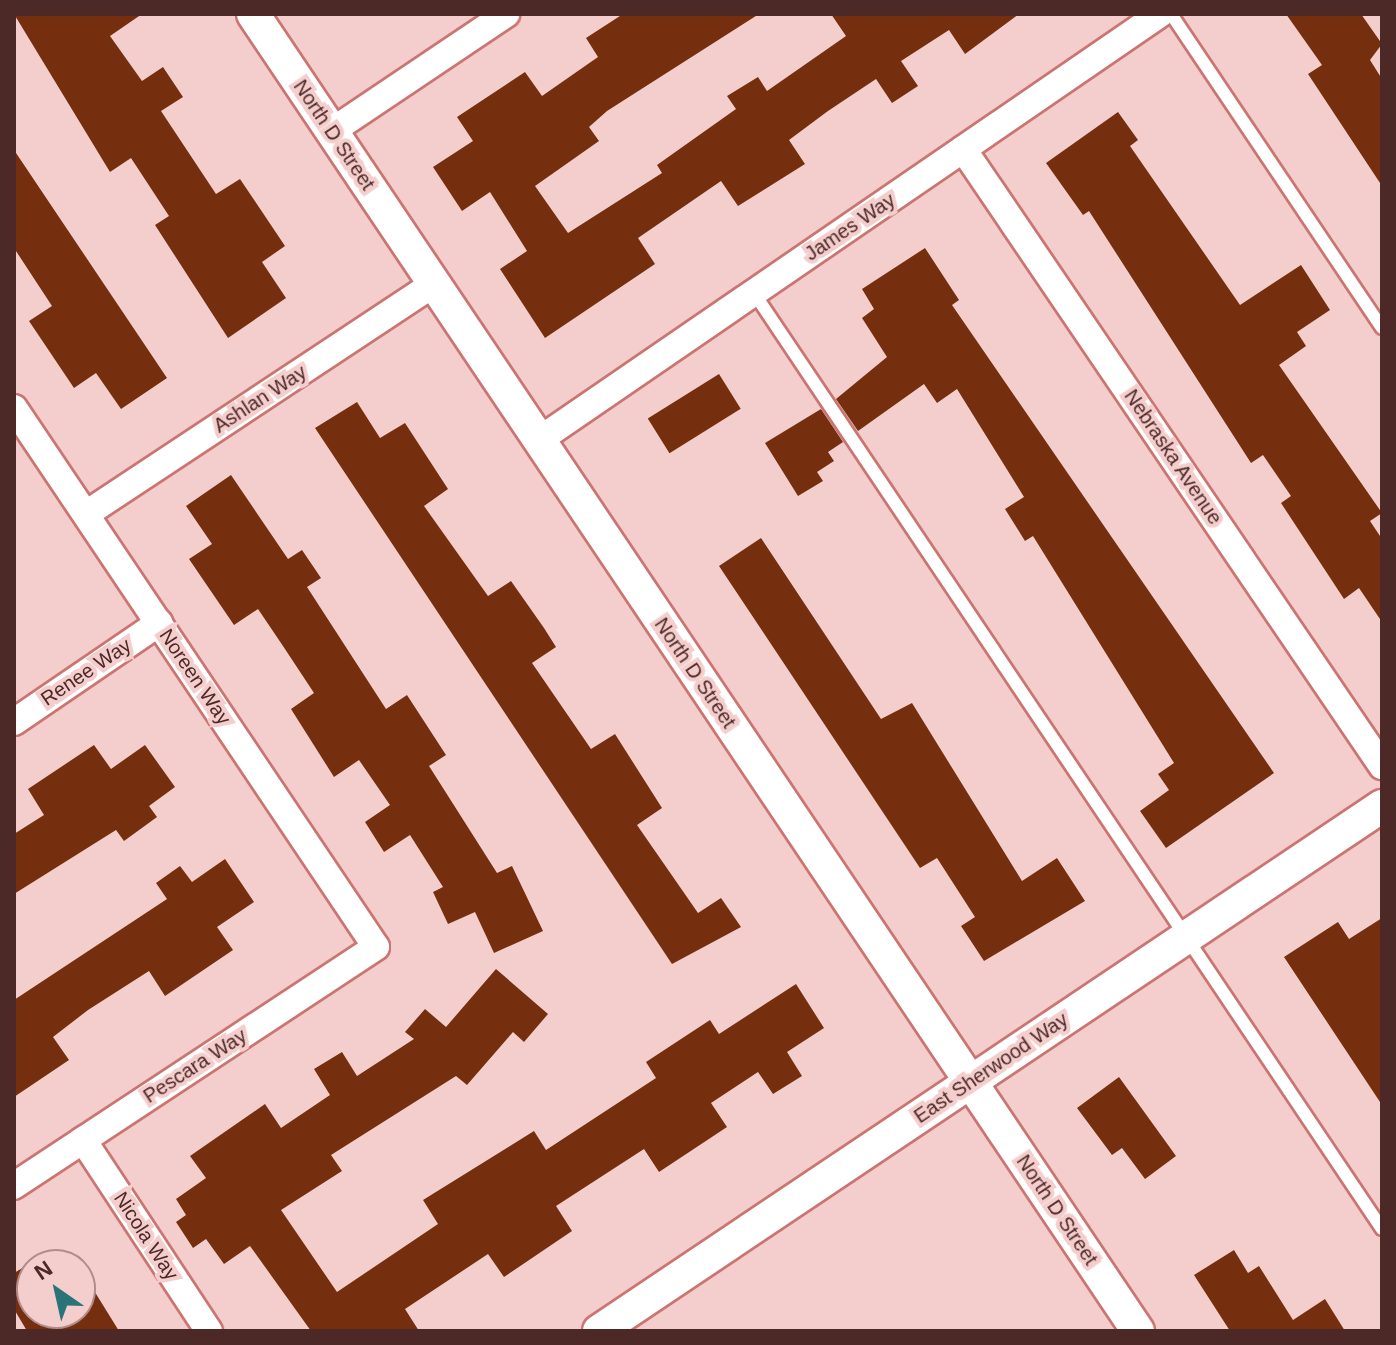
<!DOCTYPE html>
<style>
body{margin:0}
#map{position:relative;width:1396px;height:1345px;overflow:hidden;background:#f4cecc;font-family:Helvetica,sans-serif}
div>[style]{position:absolute}
.building>*{inset:0;background:#752f0e;transform-origin:0 0}
.roads{filter:drop-shadow(2px 0 #cb7572) drop-shadow(-2px 0 #cb7572) drop-shadow(0 2px #cb7572) drop-shadow(0 -2px #cb7572)}
.service>*{height:12px;margin:-6px;padding:0 6px;transform-origin:6px;border-radius:6px;background:#fff}
.minor>*{height:26px;margin:-13px;padding:0 13px;transform-origin:13px;border-radius:13px;background:#fff}
.tertiary>*{height:32px;margin:-16px;padding:0 16px;transform-origin:16px;border-radius:16px;background:#fff}
span{translate:-50% -50%;white-space:nowrap;text-align:center;line-height:1.15;-webkit-text-stroke:8px #f4cecc;paint-order:stroke}
.street-label{font-size:20px;color:#4c2827}
.frame{position:absolute;inset:0;border:16px solid #4c2827;pointer-events:none}
.north{position:absolute;left:16px;top:1249px;width:80px;height:80px;box-sizing:border-box;background:#f4cecc;border:2px solid #b18c8a;border-radius:50%;rotate:326deg;font-size:22px;font-weight:700;line-height:32px;text-align:center;color:#4c2827}
.north::after{content:'';display:block;margin:auto;width:28px;height:36px;background:#297379;clip-path:polygon(50% 0,100% 100%,50% 72%,0 100%)}
</style>
<div id="map">
<div class="building">
<div style="clip-path:polygon(14px 14px,142px 14px,110px 36px,142px 81px,163px 67px,183px 97px,161px 111px,216px 194px,240px 179px,285px 246px,262px 262px,286px 298px,228px 338px,155px 225px,169px 216px,131px 158px,110px 172px)"></div>
<div style="clip-path:polygon(623px 14px,759px 14px,607px 111px,589px 127px,599px 141px,535px 186px,568px 233px,662px 173px,657px 165px,736px 109px,727px 96px,758px 77px,767px 91px,846px 36px,831px 14px,1019px 14px,965px 54px,949px 30px,901px 61px,918px 86px,892px 103px,876px 79px,828px 111px,789px 140px,805px 164px,738px 206px,721px 181px,638px 238px,655px 264px,545px 338px,500px 269px,527px 251px,490px 192px,462px 211px,433px 167px,473px 141px,457px 117px,525px 72px,542px 96px,598px 57px,586px 38px)"></div>
<div style="clip-path:polygon(1286px 14px,1361px 14px,1382px 44px,1370px 60px,1382px 79px,1382px 186px,1308px 74px,1322px 65px)"></div>
<div style="clip-path:polygon(1118px 112px,1138px 140px,1130px 146px,1240px 305px,1301px 265px,1330px 310px,1297px 332px,1306px 346px,1279px 365px,1382px 513px,1370px 521px,1382px 539px,1382px 622px,1359px 588px,1344px 599px,1281px 503px,1291px 496px,1263px 455px,1251px 463px,1089px 211px,1083px 215px,1046px 163px)"></div>
<div style="clip-path:polygon(14px 150px,167px 378px,121px 409px,96px 373px,74px 388px,29px 321px,52px 306px,14px 248px)"></div>
<div style="clip-path:polygon(925px 248px,959px 300px,952px 305px,1274px 773px,1166px 848px,1140px 811px,1169px 790px,1158px 774px,1174px 763px,1033px 536px,1025px 541px,1005px 509px,1024px 497px,957px 389px,937px 403px,924px 384px,858px 431px,836px 399px,887px 357px,862px 318px,874px 309px,862px 289px)"></div>
<div style="left:719px;top:374px;width:41px;height:84px;rotate:58deg"></div>
<div style="clip-path:polygon(357px 402px,380px 438px,405px 423px,448px 489px,424px 506px,488px 596px,511px 581px,544px 628px,556px 647px,532px 663px,591px 749px,615px 734px,662px 808px,637px 825px,698px 913px,721px 898px,741px 927px,672px 964px,315px 428px)"></div>
<div style="clip-path:polygon(821px 409px,843px 442px,828px 452px,834px 461px,817px 472px,823px 481px,798px 496px,765px 443px)"></div>
<div style="clip-path:polygon(231px 475px,288px 559px,302px 550px,321px 578px,307px 587px,386px 709px,407px 695px,446px 755px,429px 766px,497px 873px,512px 866px,543px 931px,494px 953px,475px 912px,448px 924px,433px 892px,443px 887px,410px 835px,384px 852px,365px 822px,390px 805px,359px 760px,334px 777px,291px 709px,314px 693px,283px 646px,258px 609px,234px 625px,189px 559px,212px 544px,186px 506px)"></div>
<div style="clip-path:polygon(761px 538px,881px 719px,912px 703px,1022px 881px,1057px 858px,1085px 901px,984px 961px,961px 926px,975px 917px,937px 858px,920px 868px,719px 566px)"></div>
<div style="clip-path:polygon(94px 745px,111px 769px,145px 745px,175px 787px,149px 806px,157px 817px,124px 841px,116px 830px,14px 894px,14px 834px,44px 815px,28px 789px)"></div>
<div style="clip-path:polygon(225px 859px,254px 902px,217px 927px,233px 950px,165px 996px,149px 971px,88px 1010px,53px 1037px,69px 1060px,14px 1097px,14px 1000px,167px 899px,156px 883px,180px 866px,192px 882px)"></div>
<div style="clip-path:polygon(1382px 918px,1382px 1105px,1284px 957px,1338px 922px,1349px 939px)"></div>
<div style="clip-path:polygon(496px 969px,548px 1014px,524px 1042px,513px 1032px,467px 1085px,456px 1076px,331px 1155px,342px 1171px,281px 1210px,337px 1292px,438px 1224px,423px 1200px,534px 1131px,546px 1150px,656px 1078px,646px 1062px,710px 1020px,719px 1034px,796px 984px,824px 1028px,787px 1052px,802px 1076px,773px 1094px,758px 1072px,711px 1103px,727px 1127px,659px 1172px,644px 1149px,556px 1206px,572px 1231px,504px 1277px,488px 1254px,405px 1309px,419px 1331px,311px 1331px,250px 1246px,224px 1264px,206px 1239px,193px 1248px,176px 1222px,186px 1215px,176px 1199px,206px 1178px,190px 1156px,265px 1104px,281px 1128px,330px 1095px,314px 1069px,342px 1052px,357px 1076px,414px 1039px,405px 1032px,425px 1009px,446px 1027px)"></div>
<div style="clip-path:polygon(1119px 1077px,1176px 1156px,1145px 1179px,1122px 1148px,1112px 1155px,1077px 1108px)"></div>
<div style="clip-path:polygon(1234px 1250px,1248px 1273px,1259px 1266px,1293px 1320px,1325px 1299px,1345px 1331px,1230px 1331px,1194px 1275px)"></div>
<div style="clip-path:polygon(41px 1257px,46px 1265px,32px 1265px,32px 1313px,76px 1313px,80px 1319px,80px 1268px,119px 1331px,27px 1331px,14px 1309px,14px 1273px)"></div>
</div>
<div class="roads">
<div class="service">
<div style="left:1171px;top:14px;width:378px;rotate:56.1deg"></div>
<div style="left:754px;top:293px;width:1127px;rotate:56.14deg"></div>
</div>
<div class="minor">
<div style="left:332px;top:131px;width:210px;rotate:-33.9deg"></div>
<div style="left:963px;top:149px;width:746px;rotate:55.82deg"></div>
<div style="left:14px;top:408px;width:649px;rotate:56.11deg"></div>
<div style="left:376px;top:947px;width:434px;rotate:146.6deg"></div>
<div style="left:539px;top:440px;width:753px;rotate:-34.45deg"></div>
<div style="left:86px;top:514px;width:417px;rotate:-33.5deg"></div>
<div style="left:14px;top:722px;width:176px;rotate:-34.3deg"></div>
<div style="left:83px;top:1140px;width:229px;rotate:56.6deg"></div>
</div>
<div class="tertiary">
<div style="left:253px;top:14px;width:1587px;rotate:56.1deg"></div>
<div style="left:599px;top:1331px;width:943px;rotate:-33.84deg"></div>
</div>
</div>
<div class="street-label">
<span style="left:334px;top:135px;rotate:56deg">North D Street</span>
<span style="left:850px;top:227px;rotate:-34deg">James Way</span>
<span style="left:260px;top:399px;rotate:-33deg">Ashlan Way</span>
<span style="left:1173px;top:457px;rotate:56deg">Nebraska Avenue</span>
<span style="left:86px;top:672px;rotate:-34deg">Renee Way</span>
<span style="left:695px;top:673px;rotate:56deg">North D Street</span>
<span style="left:195px;top:677px;rotate:56deg">Noreen Way</span>
<span style="left:195px;top:1066px;rotate:-33deg">Pescara Way</span>
<span style="left:991px;top:1068px;rotate:-34deg">East Sherwood Way</span>
<span style="left:1057px;top:1210px;rotate:56deg">North D Street</span>
<span style="left:146px;top:1236px;rotate:57deg">Nicola Way</span>
</div>
<div class="frame"></div>
<div class="north">N</div>
</div>
